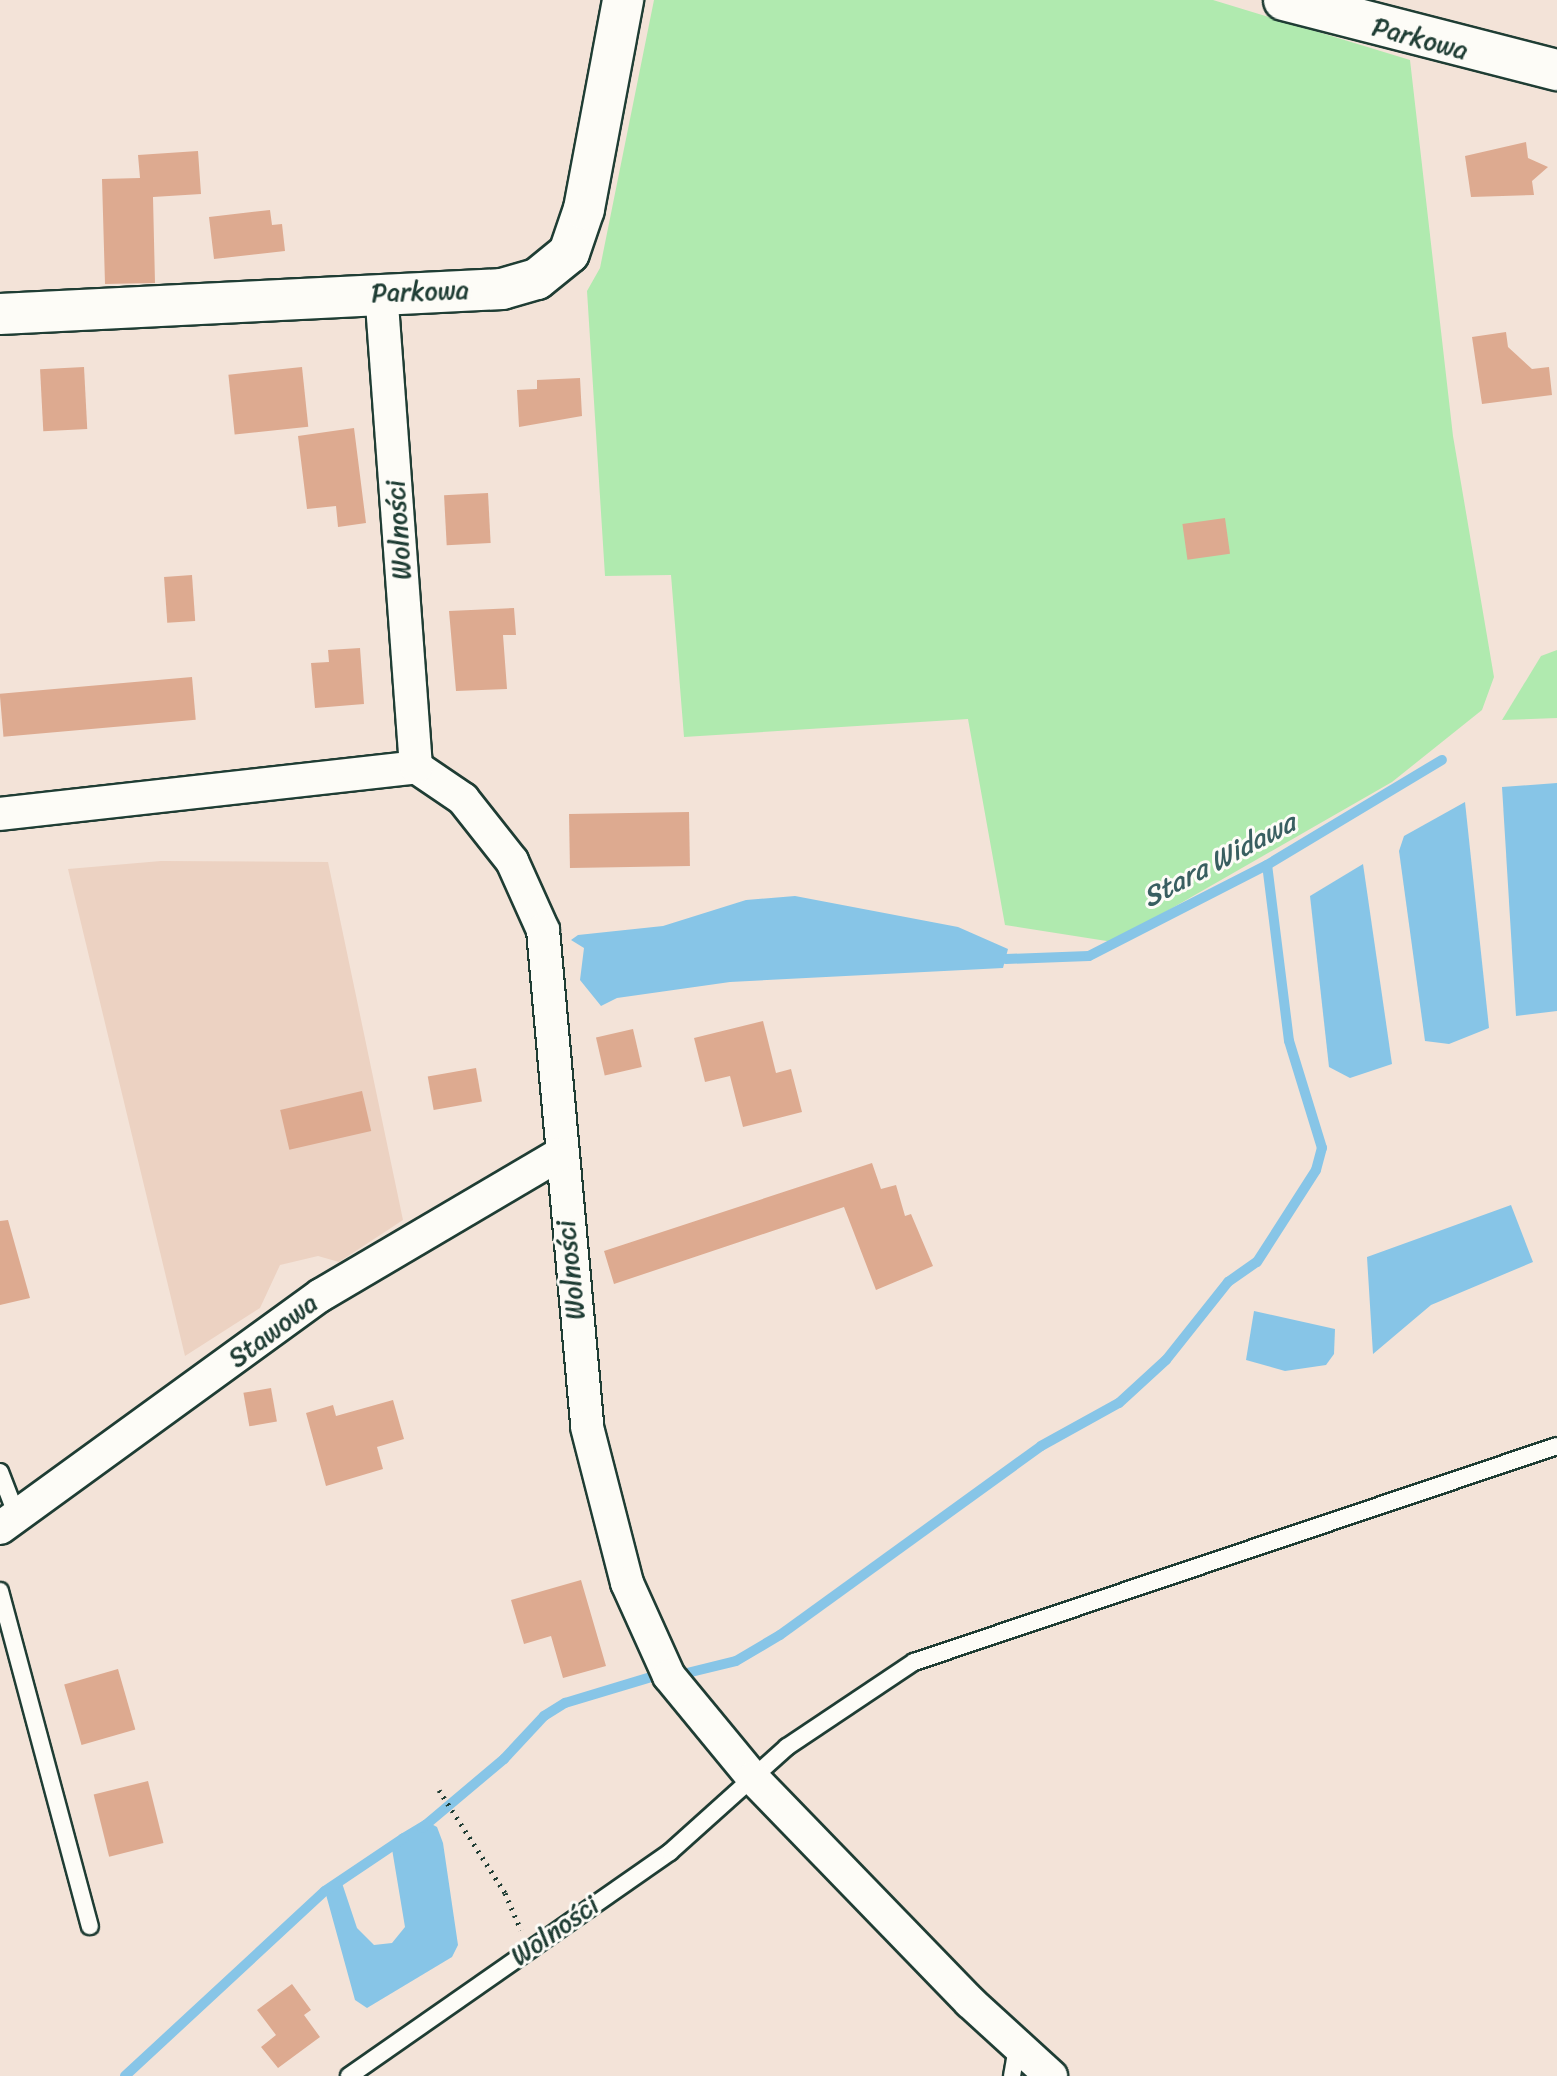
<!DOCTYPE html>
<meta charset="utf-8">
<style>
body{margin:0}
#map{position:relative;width:1557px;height:2076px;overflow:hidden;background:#f3e3d8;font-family:Sriracha,sans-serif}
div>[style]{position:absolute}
.built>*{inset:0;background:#ecd2c2}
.green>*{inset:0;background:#b0eaaf}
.water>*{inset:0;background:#87c5e7}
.stream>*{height:10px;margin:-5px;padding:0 5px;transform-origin:5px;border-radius:5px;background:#87c5e7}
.building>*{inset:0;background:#ddaa90;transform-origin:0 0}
.path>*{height:5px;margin-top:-2.5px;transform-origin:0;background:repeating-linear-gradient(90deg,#1f3d34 0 2px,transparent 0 8px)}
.roads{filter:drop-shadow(2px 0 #1f3d34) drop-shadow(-2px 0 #1f3d34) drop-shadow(0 2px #1f3d34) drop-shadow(0 -2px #1f3d34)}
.service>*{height:16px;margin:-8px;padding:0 8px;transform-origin:8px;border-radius:8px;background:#fdfcf7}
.minor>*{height:32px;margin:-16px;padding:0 16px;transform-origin:16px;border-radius:16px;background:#fdfcf7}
.tertiary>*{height:40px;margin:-20px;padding:0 20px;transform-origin:20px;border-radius:20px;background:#fdfcf7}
span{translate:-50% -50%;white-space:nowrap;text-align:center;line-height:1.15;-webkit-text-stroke:6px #fdfcf7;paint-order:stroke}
.street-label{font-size:26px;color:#1f3d34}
.water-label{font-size:28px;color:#395f61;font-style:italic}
</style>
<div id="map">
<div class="built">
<div style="clip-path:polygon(161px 861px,328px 862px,403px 1220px,339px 1262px,318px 1256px,280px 1265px,260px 1308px,185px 1356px,68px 869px)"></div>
</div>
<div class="green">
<div style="clip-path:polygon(654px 0,1213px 0,1410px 60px,1453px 436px,1494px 677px,1482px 710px,1392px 782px,1113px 942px,1005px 925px,968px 719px,684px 737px,671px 575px,605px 576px,587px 291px,600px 268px)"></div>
<div style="clip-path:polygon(1557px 650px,1557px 718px,1502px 720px,1541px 656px)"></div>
</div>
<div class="water">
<div style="clip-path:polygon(1557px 783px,1557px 1011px,1516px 1016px,1502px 787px)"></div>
<div style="clip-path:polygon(1465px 802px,1489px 1028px,1449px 1044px,1425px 1041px,1399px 851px,1404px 836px)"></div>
<div style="clip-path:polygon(1363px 864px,1392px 1064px,1350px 1078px,1329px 1067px,1310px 896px)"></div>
<div style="clip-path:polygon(795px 896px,958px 927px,1008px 949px,1003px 968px,730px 982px,617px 998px,601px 1006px,580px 980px,584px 948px,571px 940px,578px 935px,663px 926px,746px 900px)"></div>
<div style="clip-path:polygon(1511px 1205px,1533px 1262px,1431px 1305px,1373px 1354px,1367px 1257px)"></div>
<div style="clip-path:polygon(1254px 1311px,1335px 1329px,1334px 1354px,1326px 1365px,1285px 1371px,1246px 1360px)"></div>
<div style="clip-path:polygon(424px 1820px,437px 1827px,443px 1843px,458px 1945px,452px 1957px,367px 2008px,355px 2000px,325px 1891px,341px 1880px,357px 1928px,374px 1945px,392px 1943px,405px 1927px,392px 1849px,399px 1835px)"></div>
</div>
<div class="stream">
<div style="left:1006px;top:959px;width:83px;rotate:-2.1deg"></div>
<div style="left:1089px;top:956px;width:200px;rotate:-27.1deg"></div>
<div style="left:1267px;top:865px;width:204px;rotate:-31deg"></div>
<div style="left:687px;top:1673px;width:50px;rotate:-13.8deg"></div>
<div style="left:736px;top:1661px;width:51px;rotate:-30.6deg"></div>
<div style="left:780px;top:1635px;width:322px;rotate:-35.9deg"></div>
<div style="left:1041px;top:1446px;width:89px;rotate:-28.9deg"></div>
<div style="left:1119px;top:1403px;width:64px;rotate:-42.5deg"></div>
<div style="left:1166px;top:1360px;width:100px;rotate:-51.5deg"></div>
<div style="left:1228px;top:1282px;width:35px;rotate:-35deg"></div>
<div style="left:1257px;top:1262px;width:109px;rotate:-57.3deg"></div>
<div style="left:1316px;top:1170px;width:23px;rotate:-75deg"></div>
<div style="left:1322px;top:1148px;width:112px;rotate:-107.1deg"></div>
<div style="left:1289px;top:1041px;width:177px;rotate:-97.1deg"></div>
<div style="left:422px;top:1828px;width:107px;rotate:-40.1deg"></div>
<div style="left:504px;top:1759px;width:59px;rotate:-47.1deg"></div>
<div style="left:544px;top:1716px;width:25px;rotate:-32deg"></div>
<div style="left:565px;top:1703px;width:87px;rotate:-16.8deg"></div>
<div style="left:125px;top:2076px;width:272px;rotate:-42.8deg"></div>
<div style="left:325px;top:1891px;width:95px;rotate:-33.9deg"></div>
</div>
<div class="building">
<div style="clip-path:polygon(1526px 142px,1528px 158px,1548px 167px,1532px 181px,1534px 195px,1471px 197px,1465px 156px)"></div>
<div style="clip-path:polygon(198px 151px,201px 194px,153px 197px,155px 283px,105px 284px,102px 179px,140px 178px,138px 155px)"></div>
<div style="clip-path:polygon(270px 210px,272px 225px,282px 224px,285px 251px,214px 259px,209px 217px)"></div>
<div style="clip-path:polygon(1506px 332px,1508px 347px,1532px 369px,1549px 367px,1552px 395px,1482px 404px,1472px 337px)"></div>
<div style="left:84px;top:367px;width:62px;height:44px;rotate:87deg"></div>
<div style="left:302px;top:367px;width:60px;height:74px;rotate:84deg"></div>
<div style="clip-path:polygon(580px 378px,582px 416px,519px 427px,517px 390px,537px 389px,537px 380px)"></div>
<div style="clip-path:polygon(354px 428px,366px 523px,338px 527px,336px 506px,307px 509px,298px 436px)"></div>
<div style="left:488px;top:493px;width:50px;height:44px;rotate:87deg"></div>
<div style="left:1225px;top:518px;width:36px;height:43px;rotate:82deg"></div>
<div style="left:192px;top:575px;width:46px;height:28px;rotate:86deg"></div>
<div style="clip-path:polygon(514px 608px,516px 635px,503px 635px,507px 689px,456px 691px,449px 611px)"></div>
<div style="clip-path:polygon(360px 648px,364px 704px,315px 708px,311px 663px,329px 662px,328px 650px)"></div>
<div style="left:192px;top:677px;width:43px;height:193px;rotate:85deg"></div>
<div style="left:689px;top:812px;width:54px;height:120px;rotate:89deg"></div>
<div style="clip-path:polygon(763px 1021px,776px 1073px,791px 1069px,802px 1112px,743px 1127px,730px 1076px,705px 1082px,694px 1038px)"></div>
<div style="left:633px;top:1029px;width:39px;height:38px;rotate:77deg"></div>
<div style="left:476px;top:1068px;width:34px;height:49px;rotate:80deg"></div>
<div style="left:362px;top:1091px;width:41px;height:84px;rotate:77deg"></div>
<div style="clip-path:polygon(872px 1163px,881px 1189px,896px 1185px,905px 1216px,911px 1214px,933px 1266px,876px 1290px,844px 1207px,614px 1284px,604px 1251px)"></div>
<div style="clip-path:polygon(8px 1220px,30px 1298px,0 1305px,0 1221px)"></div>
<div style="left:271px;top:1388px;width:34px;height:28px;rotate:80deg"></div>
<div style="clip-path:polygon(393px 1400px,404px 1439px,377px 1447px,383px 1469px,326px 1486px,306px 1413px,333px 1405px,336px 1416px)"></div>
<div style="clip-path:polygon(581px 1580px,606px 1666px,563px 1678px,551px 1636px,524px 1644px,511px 1600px)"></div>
<div style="left:118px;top:1669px;width:63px;height:56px;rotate:74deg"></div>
<div style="left:148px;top:1781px;width:64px;height:56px;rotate:76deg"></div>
<div style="clip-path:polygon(292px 1984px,311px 2010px,304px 2015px,320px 2037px,278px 2068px,261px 2047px,276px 2035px,257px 2010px)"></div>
</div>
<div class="path">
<div style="left:439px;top:1790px;width:122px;rotate:57.3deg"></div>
<div style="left:505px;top:1893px;width:40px;rotate:66.6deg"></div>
</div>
<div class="roads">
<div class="service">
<div style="left:0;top:1472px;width:47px;rotate:68.9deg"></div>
<div style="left:0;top:1591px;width:347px;rotate:75deg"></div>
<div style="left:349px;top:2076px;width:391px;rotate:-34.9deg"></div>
<div style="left:670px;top:1852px;width:157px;rotate:-41.9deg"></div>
<div style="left:787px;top:1747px;width:153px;rotate:-33.8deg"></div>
<div style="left:914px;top:1662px;width:678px;rotate:-18.57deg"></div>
<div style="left:1012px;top:2076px;width:28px;rotate:-80deg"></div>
</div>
<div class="minor">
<div style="left:416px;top:767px;width:57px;rotate:34.2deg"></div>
<div style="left:463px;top:799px;width:79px;rotate:51.7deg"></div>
<div style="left:512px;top:861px;width:76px;rotate:65.8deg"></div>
<div style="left:543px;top:930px;width:499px;rotate:84.9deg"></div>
<div style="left:587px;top:1427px;width:161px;rotate:75.6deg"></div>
<div style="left:627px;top:1583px;width:102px;rotate:65.7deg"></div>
<div style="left:669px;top:1676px;width:132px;rotate:50.5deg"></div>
<div style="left:753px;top:1778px;width:312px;rotate:45.9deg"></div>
<div style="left:970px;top:2002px;width:110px;rotate:42.4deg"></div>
<div style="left:0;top:814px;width:419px;rotate:-6.4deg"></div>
<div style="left:416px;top:767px;width:474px;rotate:-94.2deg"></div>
<div style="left:0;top:1528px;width:397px;rotate:-36deg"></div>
<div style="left:321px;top:1295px;width:276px;rotate:-30.5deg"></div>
</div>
<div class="tertiary">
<div style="left:1284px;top:0;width:282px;rotate:14.4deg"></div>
<div style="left:0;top:314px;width:503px;rotate:-2.85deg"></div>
<div style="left:502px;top:289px;width:36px;rotate:-16deg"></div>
<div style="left:537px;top:279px;width:41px;rotate:-39.1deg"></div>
<div style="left:569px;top:253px;width:46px;rotate:-71.2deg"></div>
<div style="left:584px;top:209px;width:213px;rotate:-79.4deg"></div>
</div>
</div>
<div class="street-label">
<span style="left:1420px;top:39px;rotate:15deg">Parkowa</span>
<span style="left:420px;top:292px;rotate:-2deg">Parkowa</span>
<span style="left:399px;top:530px;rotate:-94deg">Wolności</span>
<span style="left:571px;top:1270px;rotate:-96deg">Wolności</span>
<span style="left:273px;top:1331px;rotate:-37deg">Stawowa</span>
<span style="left:555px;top:1931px;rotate:-35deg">Wolności</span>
</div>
<div class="water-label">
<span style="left:1219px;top:860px;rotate:-28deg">Stara Widawa</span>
</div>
</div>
